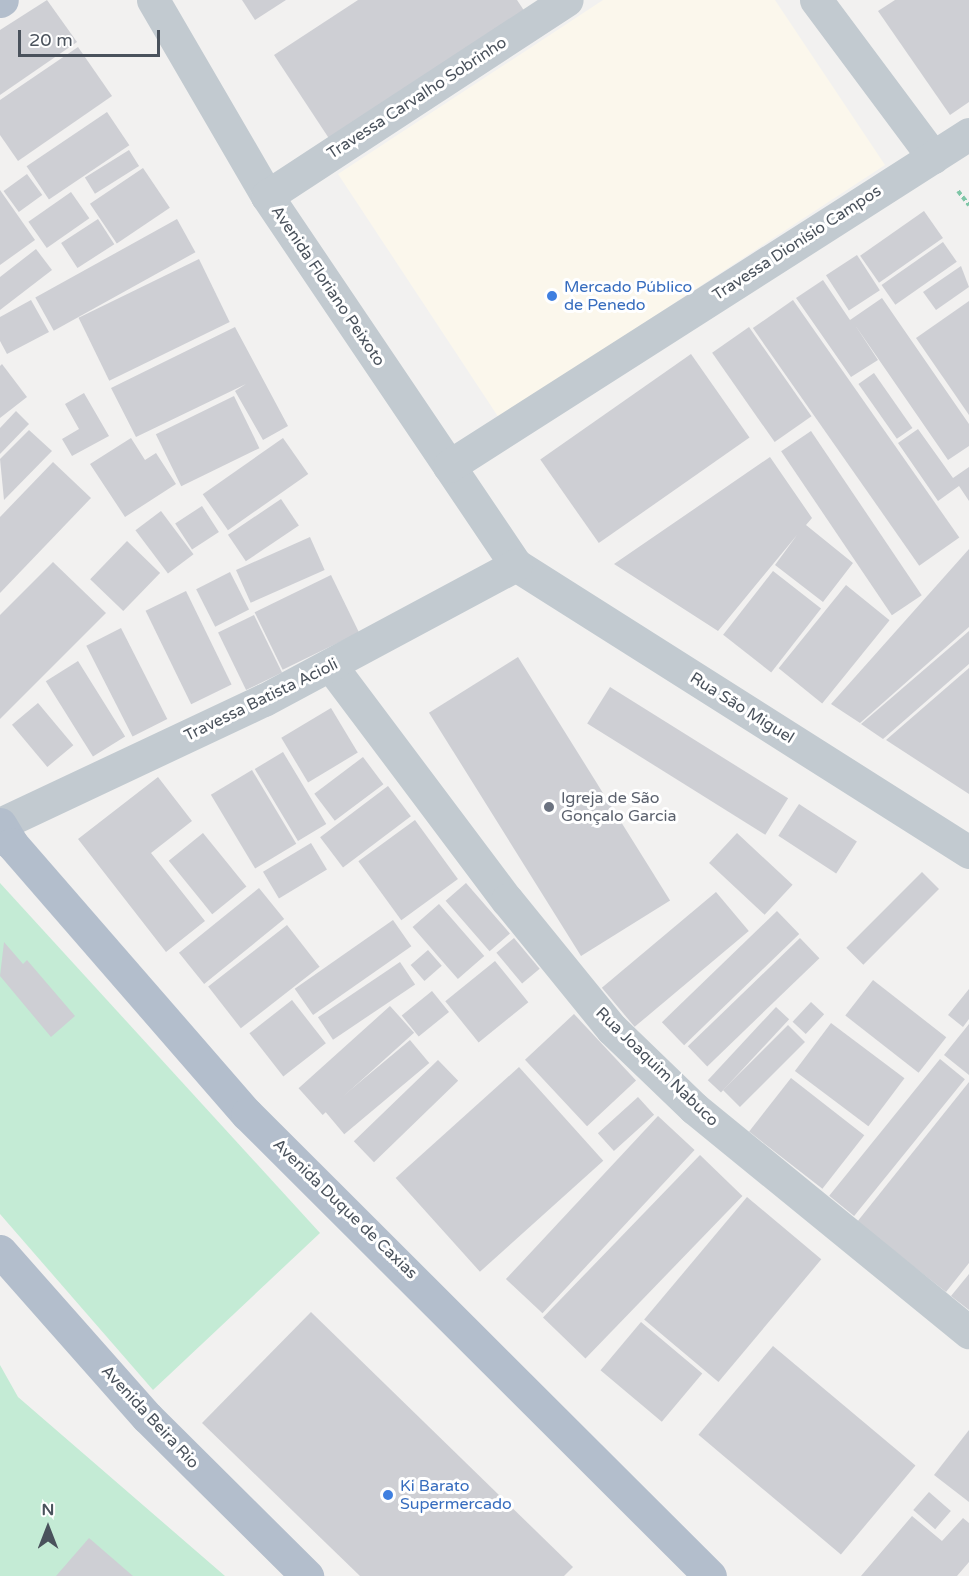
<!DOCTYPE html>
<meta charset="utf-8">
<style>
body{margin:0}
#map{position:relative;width:969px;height:1576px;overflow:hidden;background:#f2f1f0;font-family:"Varela Round",sans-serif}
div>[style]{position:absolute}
.commercial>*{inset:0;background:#fbf7ec}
.green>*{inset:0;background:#c4ebd5}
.building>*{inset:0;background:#cecfd4;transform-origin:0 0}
.path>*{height:4px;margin-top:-2px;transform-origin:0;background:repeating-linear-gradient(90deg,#7fc6a7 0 4.5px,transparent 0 7.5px)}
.minor>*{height:33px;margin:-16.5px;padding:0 16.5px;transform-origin:16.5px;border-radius:16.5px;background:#c2cad0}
.major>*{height:33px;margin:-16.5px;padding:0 16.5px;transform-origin:16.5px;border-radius:16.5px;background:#b3becc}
.dots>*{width:16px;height:16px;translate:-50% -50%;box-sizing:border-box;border:3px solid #fff;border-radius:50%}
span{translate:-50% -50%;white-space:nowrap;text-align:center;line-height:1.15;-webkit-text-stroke:6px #fff;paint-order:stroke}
.street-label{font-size:16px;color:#4a525c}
.shop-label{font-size:16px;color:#366cbe}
.left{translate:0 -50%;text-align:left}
.worship-label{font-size:16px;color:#5b616d}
.north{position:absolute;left:18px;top:1498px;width:60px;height:60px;-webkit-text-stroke:4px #fff;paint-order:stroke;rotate:0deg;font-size:16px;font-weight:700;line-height:24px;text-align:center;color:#4a525c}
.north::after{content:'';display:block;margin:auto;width:21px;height:27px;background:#4a525c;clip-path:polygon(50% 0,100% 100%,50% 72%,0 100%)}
.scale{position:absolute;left:18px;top:30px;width:142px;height:27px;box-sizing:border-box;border:3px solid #4a525c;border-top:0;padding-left:8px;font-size:18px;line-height:21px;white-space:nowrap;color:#4a525c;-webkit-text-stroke:4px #fff;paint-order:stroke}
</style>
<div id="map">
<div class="commercial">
<div style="clip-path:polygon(603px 0,775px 0,885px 165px,499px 418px,338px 174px)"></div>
</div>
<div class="green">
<div style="clip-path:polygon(0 883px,320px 1233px,153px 1390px,0 1214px)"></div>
<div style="clip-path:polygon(0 1365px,18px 1397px,225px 1576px,0 1576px)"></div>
</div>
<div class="building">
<div style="clip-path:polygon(47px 0,77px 42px,0 95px,0 30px)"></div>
<div style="clip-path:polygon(242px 0,286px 0,255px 20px)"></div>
<div style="clip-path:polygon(358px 0,517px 0,527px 15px,332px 143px,274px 55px)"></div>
<div style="clip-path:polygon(895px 0,969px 0,969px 102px,950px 115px,878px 11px)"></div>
<div style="clip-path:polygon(78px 47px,112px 96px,18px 161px,0 135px,0 100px)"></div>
<div style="left:107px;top:112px;width:40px;height:97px;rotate:56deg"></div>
<div style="left:129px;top:150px;width:19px;height:52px;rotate:58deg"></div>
<div style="left:143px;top:168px;width:48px;height:64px;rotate:56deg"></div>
<div style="left:27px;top:174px;width:26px;height:29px;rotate:54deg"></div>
<div style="clip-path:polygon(0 190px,35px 240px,0 265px)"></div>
<div style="left:71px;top:192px;width:32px;height:52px;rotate:55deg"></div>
<div style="left:924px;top:211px;width:33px;height:78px;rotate:55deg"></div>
<div style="left:98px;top:219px;width:30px;height:44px;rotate:57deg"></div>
<div style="left:177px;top:219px;width:38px;height:162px;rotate:61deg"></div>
<div style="left:943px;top:242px;width:24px;height:75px;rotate:55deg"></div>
<div style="clip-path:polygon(36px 249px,52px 270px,0 310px,0 277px)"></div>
<div style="left:857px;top:255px;width:42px;height:37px;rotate:57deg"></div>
<div style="left:199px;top:259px;width:70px;height:134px;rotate:64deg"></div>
<div style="clip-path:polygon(961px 266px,969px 287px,936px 310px,923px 292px)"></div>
<div style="clip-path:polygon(823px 280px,850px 320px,882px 298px,969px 424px,969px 446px,948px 460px,855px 325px,878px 360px,851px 377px,796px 298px)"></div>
<div style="clip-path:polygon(31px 300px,49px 332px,7px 354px,0 341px,0 317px)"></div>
<div style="left:793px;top:300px;width:290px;height:49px;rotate:55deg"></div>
<div style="clip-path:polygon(969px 301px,969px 415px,916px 338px)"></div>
<div style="clip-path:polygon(235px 327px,288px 426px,263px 440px,235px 391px,246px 384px,136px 437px,111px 388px)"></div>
<div style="left:749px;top:327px;width:109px;height:45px;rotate:55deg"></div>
<div style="left:691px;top:354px;width:102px;height:184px;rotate:55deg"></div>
<div style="clip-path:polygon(2px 364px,27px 397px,0 418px,0 366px)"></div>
<div style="left:874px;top:373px;width:67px;height:19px;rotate:55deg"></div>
<div style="clip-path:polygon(84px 393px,109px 436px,72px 456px,62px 439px,79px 429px,65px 404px)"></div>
<div style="left:234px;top:396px;width:58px;height:87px;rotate:64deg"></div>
<div style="clip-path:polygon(16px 411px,29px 424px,0 454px,0 428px)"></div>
<div style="clip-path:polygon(918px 429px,953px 478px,969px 467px,969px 501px,959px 486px,938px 501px,898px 443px)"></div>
<div style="clip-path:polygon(29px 430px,52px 451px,4px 500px,0 459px)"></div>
<div style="left:811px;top:431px;width:198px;height:36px;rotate:56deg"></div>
<div style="clip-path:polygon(131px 438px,145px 460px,156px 453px,176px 484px,125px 517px,90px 464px)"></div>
<div style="left:283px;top:438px;width:44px;height:98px;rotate:55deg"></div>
<div style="clip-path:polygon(770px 457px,812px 518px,806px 525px,853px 563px,823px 602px,775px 565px,797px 535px,718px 631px,614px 564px)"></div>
<div style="clip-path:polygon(53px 462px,91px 498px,0 593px,0 517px)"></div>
<div style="left:281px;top:499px;width:32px;height:64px;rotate:56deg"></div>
<div style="left:202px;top:506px;width:31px;height:32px;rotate:57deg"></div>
<div style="left:161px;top:511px;width:54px;height:32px;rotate:53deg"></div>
<div style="left:310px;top:537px;width:36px;height:81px;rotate:66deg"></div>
<div style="left:127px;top:541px;width:46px;height:53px;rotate:44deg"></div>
<div style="clip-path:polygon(969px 549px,969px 627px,860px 723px,831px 704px)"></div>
<div style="clip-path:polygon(53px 562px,106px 613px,0 719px,0 615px)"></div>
<div style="left:773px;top:571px;width:61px;height:81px;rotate:38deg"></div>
<div style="left:230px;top:572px;width:42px;height:38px;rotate:63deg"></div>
<div style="left:331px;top:575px;width:64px;height:85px;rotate:64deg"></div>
<div style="left:846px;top:585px;width:56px;height:107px;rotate:39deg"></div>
<div style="left:186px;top:591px;width:104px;height:45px;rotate:64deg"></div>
<div style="left:254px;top:615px;width:64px;height:40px;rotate:64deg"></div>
<div style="left:121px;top:628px;width:102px;height:39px;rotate:63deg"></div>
<div style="clip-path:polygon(969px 631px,969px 664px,883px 739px,861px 724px)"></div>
<div style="left:518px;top:657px;width:287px;height:105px;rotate:58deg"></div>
<div style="left:78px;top:661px;width:89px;height:38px;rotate:58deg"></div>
<div style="clip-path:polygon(969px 668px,969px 794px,886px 740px)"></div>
<div style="left:610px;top:687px;width:210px;height:43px;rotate:32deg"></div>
<div style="left:38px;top:703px;width:55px;height:34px;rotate:50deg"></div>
<div style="left:331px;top:708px;width:52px;height:58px;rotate:59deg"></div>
<div style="left:283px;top:752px;width:84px;height:33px;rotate:59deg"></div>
<div style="left:363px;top:757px;width:34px;height:61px;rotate:53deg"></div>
<div style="left:252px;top:770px;width:86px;height:48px;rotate:59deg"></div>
<div style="clip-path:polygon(158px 777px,192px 821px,151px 853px,205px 921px,166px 952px,78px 839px)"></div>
<div style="left:388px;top:786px;width:38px;height:85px;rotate:53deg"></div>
<div style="left:799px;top:804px;width:69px;height:38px;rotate:33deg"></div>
<div style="left:415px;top:820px;width:73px;height:70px;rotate:54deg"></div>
<div style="left:203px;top:833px;width:69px;height:44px;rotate:51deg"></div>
<div style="left:737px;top:833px;width:76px;height:41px;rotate:43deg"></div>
<div style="left:311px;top:843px;width:31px;height:56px;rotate:59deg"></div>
<div style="left:922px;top:872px;width:24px;height:107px;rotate:45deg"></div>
<div style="left:466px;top:883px;width:67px;height:27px;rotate:49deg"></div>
<div style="left:259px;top:888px;width:40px;height:103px;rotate:51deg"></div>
<div style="left:716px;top:892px;width:51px;height:149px;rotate:50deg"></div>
<div style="left:439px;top:904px;width:69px;height:35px;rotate:49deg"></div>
<div style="left:777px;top:911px;width:32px;height:160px;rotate:46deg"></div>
<div style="left:393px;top:920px;width:32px;height:120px;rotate:55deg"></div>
<div style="left:287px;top:925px;width:53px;height:100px;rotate:52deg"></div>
<div style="left:514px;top:938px;width:40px;height:23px;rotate:50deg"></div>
<div style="left:800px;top:938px;width:28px;height:156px;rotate:46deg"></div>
<div style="clip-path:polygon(4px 942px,23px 964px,27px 960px,75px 1016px,51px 1037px,0 976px)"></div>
<div style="left:428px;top:950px;width:21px;height:23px;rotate:49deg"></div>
<div style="left:495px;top:961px;width:53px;height:64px;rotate:51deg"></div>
<div style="left:400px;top:962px;width:27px;height:99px;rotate:56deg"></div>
<div style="left:873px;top:980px;width:93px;height:45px;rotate:38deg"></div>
<div style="clip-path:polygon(969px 989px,969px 1019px,963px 1027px,948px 1015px)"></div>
<div style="left:432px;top:991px;width:27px;height:39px;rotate:51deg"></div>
<div style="left:292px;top:1000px;width:55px;height:54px;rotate:52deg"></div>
<div style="left:811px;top:1002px;width:18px;height:27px;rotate:43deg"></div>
<div style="left:390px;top:1006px;width:36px;height:123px;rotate:48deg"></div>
<div style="left:776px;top:1007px;width:18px;height:100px;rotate:43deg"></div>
<div style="left:574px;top:1014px;width:91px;height:67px;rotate:47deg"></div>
<div style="left:831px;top:1023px;width:92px;height:60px;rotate:37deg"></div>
<div style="clip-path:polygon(969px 1024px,969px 1075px,944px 1055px)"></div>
<div style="left:788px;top:1025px;width:24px;height:92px;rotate:45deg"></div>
<div style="left:410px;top:1040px;width:30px;height:111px;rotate:50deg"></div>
<div style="left:940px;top:1059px;width:32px;height:176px;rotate:39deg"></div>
<div style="left:438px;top:1060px;width:29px;height:117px;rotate:46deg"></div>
<div style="left:519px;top:1067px;width:126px;height:166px;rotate:48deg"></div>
<div style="left:791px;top:1078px;width:93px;height:68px;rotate:38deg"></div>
<div style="clip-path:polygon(969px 1082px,969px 1263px,946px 1292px,857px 1222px)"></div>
<div style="left:638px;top:1097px;width:24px;height:54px;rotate:48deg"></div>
<div style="left:658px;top:1116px;width:50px;height:223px;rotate:43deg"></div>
<div style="left:700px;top:1155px;width:59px;height:226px;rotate:44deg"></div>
<div style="left:747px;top:1197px;width:97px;height:160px;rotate:40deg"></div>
<div style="clip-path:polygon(969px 1274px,969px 1310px,951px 1296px)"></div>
<div style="clip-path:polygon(311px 1312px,573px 1567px,564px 1576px,360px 1576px,202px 1423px)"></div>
<div style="left:641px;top:1322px;width:80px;height:63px;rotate:40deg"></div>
<div style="left:773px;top:1346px;width:186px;height:116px;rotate:40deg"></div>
<div style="clip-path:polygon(969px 1430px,969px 1502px,934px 1475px)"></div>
<div style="left:929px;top:1492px;width:29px;height:24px;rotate:41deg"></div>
<div style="clip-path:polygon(912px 1516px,942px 1541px,963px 1518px,969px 1523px,969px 1562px,957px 1576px,861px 1576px)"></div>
<div style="clip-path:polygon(89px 1538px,133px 1576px,56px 1576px)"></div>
</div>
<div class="path">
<div style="left:958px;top:191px;width:18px;rotate:52deg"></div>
</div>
<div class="minor">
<div style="left:153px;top:0;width:227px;rotate:59.8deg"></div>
<div style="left:267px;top:196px;width:445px;rotate:56deg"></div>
<div style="left:516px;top:565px;width:536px;rotate:32.36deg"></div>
<div style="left:816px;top:0;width:196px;rotate:53.3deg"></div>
<div style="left:267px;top:196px;width:358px;rotate:-33.2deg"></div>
<div style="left:449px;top:466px;width:617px;rotate:-32.56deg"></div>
<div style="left:331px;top:666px;width:293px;rotate:53.1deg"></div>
<div style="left:507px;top:900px;width:166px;rotate:50.9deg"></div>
<div style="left:612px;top:1029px;width:114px;rotate:43.9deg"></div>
<div style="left:694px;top:1108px;width:355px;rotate:39.2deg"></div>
<div style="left:0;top:824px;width:292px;rotate:-25.2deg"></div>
<div style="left:264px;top:700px;width:286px;rotate:-28.2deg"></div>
</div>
<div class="major">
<div style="left:0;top:1px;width:2px;rotate:-27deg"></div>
<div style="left:0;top:824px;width:23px;rotate:59deg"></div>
<div style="left:12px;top:844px;width:358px;rotate:49deg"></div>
<div style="left:247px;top:1114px;width:654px;rotate:44.94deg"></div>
<div style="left:0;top:1251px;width:222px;rotate:48.5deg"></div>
<div style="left:147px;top:1417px;width:226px;rotate:44.8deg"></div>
</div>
<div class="dots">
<div style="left:552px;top:296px;background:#3f7fe0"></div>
<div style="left:549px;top:807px;background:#6b7280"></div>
<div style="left:388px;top:1495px;background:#3f7fe0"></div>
</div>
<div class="street-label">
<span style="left:417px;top:98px;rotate:-33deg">Travessa Carvalho Sobrinho</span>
<span style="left:797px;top:243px;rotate:-33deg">Travessa Dionísio Campos</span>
<span style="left:328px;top:286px;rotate:56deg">Avenida Floriano Peixoto</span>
<span style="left:261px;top:700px;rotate:-26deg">Travessa Batista Acioli</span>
<span style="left:742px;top:708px;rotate:32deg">Rua São Miguel</span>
<span style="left:657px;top:1067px;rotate:44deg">Rua Joaquim Nabuco</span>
<span style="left:345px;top:1209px;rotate:44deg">Avenida Duque de Caxias</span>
<span style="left:150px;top:1417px;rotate:47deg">Avenida Beira Rio</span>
</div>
<div class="shop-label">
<span class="left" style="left:564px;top:296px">Mercado Público<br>de Penedo</span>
<span class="left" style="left:400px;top:1495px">Ki Barato<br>Supermercado</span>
</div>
<div class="worship-label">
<span class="left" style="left:561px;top:807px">Igreja de São<br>Gonçalo Garcia</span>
</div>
<div class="north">N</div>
<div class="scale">20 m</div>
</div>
